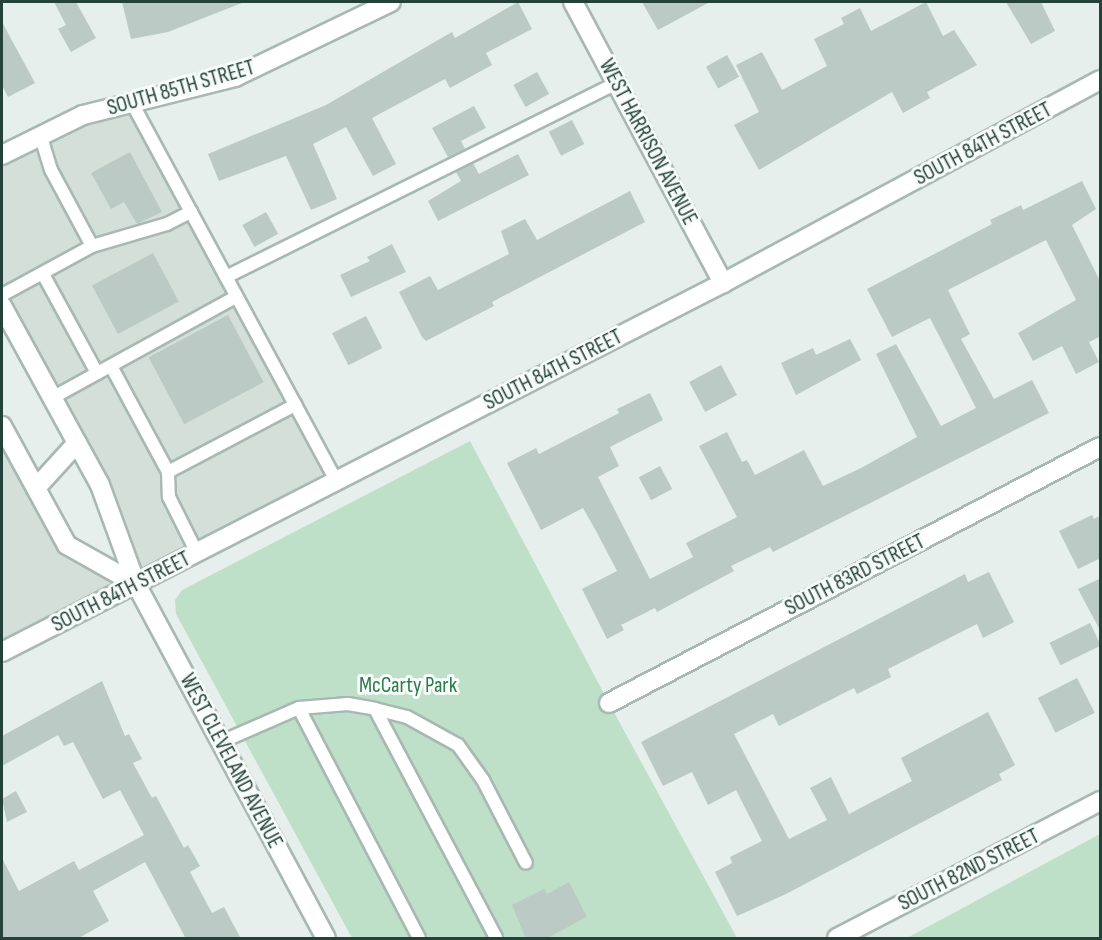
<!DOCTYPE html>
<style>
body{margin:0}
#map{position:relative;width:1102px;height:940px;overflow:hidden;background:#e6efeb;font-family:"Sofia Sans Condensed",sans-serif}
div>[style]{position:absolute}
.built>*{inset:0;background:#d4dfda}
.green>*{inset:0;background:#bfe0c8}
.building>*{inset:0;background:#bbcac4;transform-origin:0 0}
.roads{filter:drop-shadow(2px 0 #a8b8b2) drop-shadow(-2px 0 #a8b8b2) drop-shadow(0 2px #a8b8b2) drop-shadow(0 -2px #a8b8b2)}
.lane>*{height:12px;margin:-6px;padding:0 6px;transform-origin:6px;border-radius:6px;background:#fff}
.street>*{height:18px;margin:-9px;padding:0 9px;transform-origin:9px;border-radius:9px;background:#fff}
.secondary>*{height:18px;margin:-9px;padding:0 9px;transform-origin:9px;border-radius:9px;background:#fff}
span{translate:-50% -50%;white-space:nowrap;text-align:center;line-height:1.15;-webkit-text-stroke:6px #f7fbf9;paint-order:stroke}
.street-label{font-size:22px;color:#24423a}
.park-label{font-size:22px;color:#2d7a4b}
.frame{position:absolute;inset:0;border:3px solid #24423a;pointer-events:none}
</style>
<div id="map">
<div class="built">
<div style="clip-path:polygon(132px 103px,336px 481px,2px 652px,2px 426px,67px 545px,135px 584px,100px 485px,2px 306px,2px 155px)"></div>
</div>
<div class="green">
<div style="clip-path:polygon(470px 441px,609px 703px,737px 938px,352px 938px,176px 614px,175px 600px,182px 590px)"></div>
<div style="clip-path:polygon(1100px 834px,1100px 938px,907px 938px)"></div>
</div>
<div class="building">
<div style="clip-path:polygon(54px 2px,76px 2px,96px 38px,71px 52px,58px 29px,66px 25px)"></div>
<div style="clip-path:polygon(122px 2px,242px 2px,242px 3px,168px 32px,131px 39px)"></div>
<div style="clip-path:polygon(518px 2px,532px 29px,486px 53px,492px 65px,450px 88px,445px 79px,372px 118px,396px 164px,373px 176px,346px 127px,313px 144px,337px 199px,311px 210px,286px 156px,219px 181px,208px 154px,326px 105px,452px 32px,455px 38px)"></div>
<div style="clip-path:polygon(642px 2px,710px 2px,658px 30px)"></div>
<div style="clip-path:polygon(926px 2px,943px 36px,954px 30px,977px 65px,927px 92px,930px 98px,903px 113px,892px 92px,759px 170px,734px 125px,759px 112px,736px 65px,762px 52px,782px 90px,827px 66px,814px 39px,844px 24px,841px 18px,860px 8px,871px 31px)"></div>
<div style="clip-path:polygon(1006px 2px,1041px 2px,1055px 31px,1031px 44px)"></div>
<div style="clip-path:polygon(2px 22px,35px 83px,8px 97px,2px 85px)"></div>
<div style="left:727px;top:55px;width:25px;height:24px;rotate:61deg"></div>
<div style="left:537px;top:72px;width:25px;height:27px;rotate:61deg"></div>
<div style="clip-path:polygon(474px 106px,486px 128px,461px 141px,465px 149px,448px 157px,432px 128px)"></div>
<div style="left:572px;top:120px;width:27px;height:26px;rotate:63deg"></div>
<div style="clip-path:polygon(130px 152px,162px 212px,137px 224px,124px 202px,111px 209px,91px 173px)"></div>
<div style="clip-path:polygon(518px 154px,529px 175px,438px 221px,428px 201px,461px 181px,456px 172px,473px 163px,479px 174px)"></div>
<div style="clip-path:polygon(1082px 181px,1096px 209px,1072px 225px,1101px 283px,1101px 336px,1089px 342px,1099px 362px,1076px 374px,1062px 346px,1033px 361px,1018px 333px,1076px 300px,1046px 240px,948px 290px,970px 334px,961px 339px,994px 399px,1032px 380px,1049px 413px,773px 552px,770px 547px,731px 566px,734px 571px,657px 612px,655px 608px,621px 625px,624px 630px,607px 639px,582px 589px,617px 571px,596px 531px,583px 508px,541px 530px,507px 463px,536px 448px,539px 454px,619px 413px,617px 409px,650px 393px,663px 420px,610px 447px,619px 466px,598px 477px,650px 579px,693px 557px,686px 543px,737px 517px,699px 446px,727px 432px,742px 462px,747px 460px,755px 475px,804px 450px,823px 486px,861px 468px,917px 437px,876px 354px,896px 344px,941px 426px,976px 408px,930px 318px,892px 337px,867px 289px,992px 224px,990px 220px,1021px 205px,1023px 210px)"></div>
<div style="clip-path:polygon(630px 191px,645px 222px,492px 302px,494px 306px,426px 341px,422px 337px,399px 292px,430px 276px,438px 290px,509px 254px,501px 231px,525px 219px,537px 240px)"></div>
<div style="left:266px;top:212px;width:25px;height:27px;rotate:61deg"></div>
<div style="clip-path:polygon(392px 244px,406px 272px,351px 297px,340px 275px,370px 261px,367px 257px)"></div>
<div style="left:153px;top:253px;width:55px;height:69px;rotate:62deg"></div>
<div style="left:228px;top:315px;width:76px;height:90px;rotate:62deg"></div>
<div style="left:366px;top:316px;width:36px;height:38px;rotate:63deg"></div>
<div style="clip-path:polygon(850px 339px,861px 360px,796px 395px,781px 363px,813px 348px,816px 355px)"></div>
<div style="left:721px;top:365px;width:34px;height:36px;rotate:62deg"></div>
<div style="left:660px;top:466px;width:26px;height:24px;rotate:62deg"></div>
<div style="clip-path:polygon(1092px 515px,1094px 519px,1101px 515px,1101px 558px,1078px 569px,1059px 531px)"></div>
<div style="clip-path:polygon(989px 572px,1014px 622px,983px 638px,977px 624px,888px 669px,891px 677px,857px 694px,854px 688px,779px 726px,773px 714px,734px 734px,789px 839px,827px 820px,810px 788px,831px 777px,849px 814px,912px 781px,901px 758px,988px 712px,1015px 765px,999px 774px,1002px 780px,786px 894px,737px 916px,715px 872px,732px 863px,730px 857px,762px 841px,736px 790px,708px 805px,692px 772px,663px 786px,641px 742px,965px 574px,968px 582px)"></div>
<div style="clip-path:polygon(1101px 578px,1101px 632px,1078px 589px)"></div>
<div style="left:1090px;top:623px;width:25px;height:45px;rotate:64deg"></div>
<div style="left:1077px;top:678px;width:39px;height:44px;rotate:63deg"></div>
<div style="clip-path:polygon(102px 681px,125px 736px,129px 734px,142px 759px,133px 763px,152px 798px,156px 796px,184px 848px,188px 845px,200px 866px,190px 872px,212px 913px,224px 907px,241px 939px,186px 939px,145px 862px,93px 891px,109px 921px,77px 939px,2px 939px,2px 858px,19px 891px,74px 861px,79px 870px,144px 835px,120px 790px,103px 799px,73px 742px,64px 746px,58px 735px,2px 766px,2px 736px)"></div>
<div style="clip-path:polygon(16px 791px,27px 812px,7px 822px,2px 799px)"></div>
<div style="clip-path:polygon(569px 882px,587px 917px,545px 939px,526px 939px,512px 905px,544px 889px,547px 894px)"></div>
</div>
<div class="roads">
<div class="lane">
<div style="left:132px;top:103px;width:430px;rotate:61.6deg"></div>
<div style="left:92px;top:246px;width:78px;rotate:-16.3deg"></div>
<div style="left:167px;top:224px;width:27px;rotate:-27deg"></div>
<div style="left:43px;top:274px;width:113px;rotate:61.4deg"></div>
<div style="left:226px;top:277px;width:436px;rotate:-26.4deg"></div>
<div style="left:2px;top:295px;width:102px;rotate:-28.6deg"></div>
<div style="left:92px;top:246px;width:86px;rotate:-118.3deg"></div>
<div style="left:51px;top:170px;width:37px;rotate:-107deg"></div>
<div style="left:111px;top:366px;width:120px;rotate:61.7deg"></div>
<div style="left:168px;top:472px;width:25px;rotate:88deg"></div>
<div style="left:169px;top:497px;width:63px;rotate:63.4deg"></div>
<div style="left:52px;top:398px;width:210px;rotate:-28.8deg"></div>
<div style="left:168px;top:472px;width:144px;rotate:-27.8deg"></div>
<div style="left:375px;top:709px;width:33px;rotate:14deg"></div>
<div style="left:407px;top:717px;width:58px;rotate:28.8deg"></div>
<div style="left:458px;top:745px;width:43px;rotate:54.5deg"></div>
<div style="left:483px;top:780px;width:93px;rotate:62.6deg"></div>
<div style="left:221px;top:742px;width:85px;rotate:-23.6deg"></div>
<div style="left:419px;top:938px;width:259px;rotate:-117.6deg"></div>
<div style="left:299px;top:708px;width:49px;rotate:-4.7deg"></div>
<div style="left:348px;top:704px;width:27px;rotate:10deg"></div>
<div style="left:375px;top:709px;width:259px;rotate:62.1deg"></div>
</div>
<div class="street">
<div style="left:573px;top:2px;width:319px;rotate:61.9deg"></div>
<div style="left:2px;top:155px;width:90px;rotate:-26.3deg"></div>
<div style="left:83px;top:115px;width:157px;rotate:-14deg"></div>
<div style="left:235px;top:77px;width:173px;rotate:-25.7deg"></div>
<div style="left:136px;top:584px;width:402px;rotate:61.8deg"></div>
<div style="left:609px;top:703px;width:554px;rotate:-27.54deg"></div>
<div style="left:837px;top:938px;width:297px;rotate:-27.5deg"></div>
</div>
<div class="secondary">
<div style="left:2px;top:306px;width:204px;rotate:61.3deg"></div>
<div style="left:100px;top:485px;width:105px;rotate:70deg"></div>
<div style="left:2px;top:426px;width:136px;rotate:61.4deg"></div>
<div style="left:67px;top:545px;width:79px;rotate:29.5deg"></div>
<div style="left:36px;top:488px;width:61px;rotate:-47.7deg"></div>
<div style="left:2px;top:652px;width:810px;rotate:-27.1deg"></div>
<div style="left:723px;top:283px;width:428px;rotate:-28.3deg"></div>
</div>
</div>
<div class="street-label">
<span style="left:181px;top:88px;rotate:-16deg">SOUTH 85TH STREET</span>
<span style="left:648px;top:142px;rotate:62deg">WEST HARRISON AVENUE</span>
<span style="left:983px;top:144px;rotate:-28deg">SOUTH 84TH STREET</span>
<span style="left:553px;top:370px;rotate:-27deg">SOUTH 84TH STREET</span>
<span style="left:855px;top:575px;rotate:-27deg">SOUTH 83RD STREET</span>
<span style="left:121px;top:592px;rotate:-27deg">SOUTH 84TH STREET</span>
<span style="left:231px;top:761px;rotate:62deg">WEST CLEVELAND AVENUE</span>
<span style="left:969px;top:870px;rotate:-27deg">SOUTH 82ND STREET</span>
</div>
<div class="park-label">
<span style="left:408px;top:686px">McCarty Park</span>
</div>
<div class="frame"></div>
</div>
